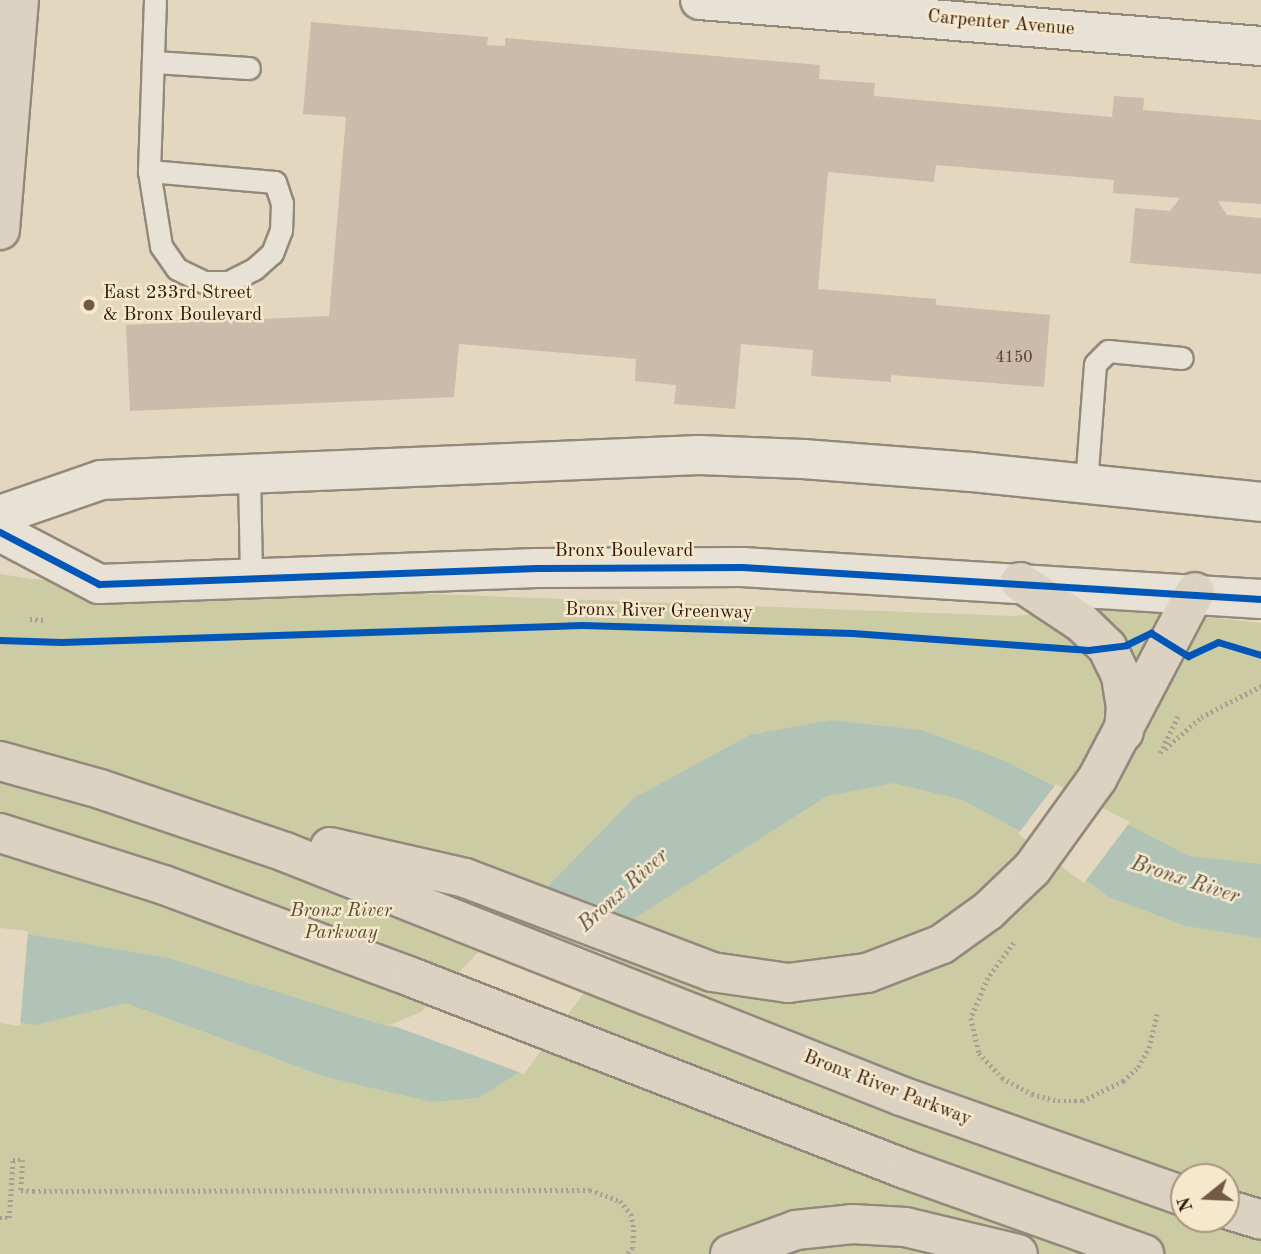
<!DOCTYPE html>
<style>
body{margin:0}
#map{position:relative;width:1261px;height:1254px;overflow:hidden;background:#e3d7c0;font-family:"Old Standard TT",serif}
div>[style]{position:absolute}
.green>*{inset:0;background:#cbcba4}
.water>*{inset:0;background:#b1c3b6}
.pier>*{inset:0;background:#e3d7c0}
.building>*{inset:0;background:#ccbaab}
.path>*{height:4.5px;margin-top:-2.25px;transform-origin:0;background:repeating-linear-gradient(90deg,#a59e94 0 2px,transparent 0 5.5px)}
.roads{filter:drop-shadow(2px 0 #93897b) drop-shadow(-2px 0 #93897b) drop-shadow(0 2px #93897b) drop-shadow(0 -2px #93897b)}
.lane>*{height:21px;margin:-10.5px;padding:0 10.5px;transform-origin:10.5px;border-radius:10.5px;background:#e8e2d6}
.street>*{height:38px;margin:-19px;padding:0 19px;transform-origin:19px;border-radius:19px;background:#e8e2d6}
.primary>*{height:38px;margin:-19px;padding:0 19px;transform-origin:19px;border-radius:19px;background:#dbd2c1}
.highway>*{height:38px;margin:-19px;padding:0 19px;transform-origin:19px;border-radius:19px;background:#dbd2c1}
.cycleway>*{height:7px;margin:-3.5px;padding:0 3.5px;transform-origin:3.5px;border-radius:3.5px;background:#0057b8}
.dots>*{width:19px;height:19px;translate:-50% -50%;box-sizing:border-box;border:4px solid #f6e8cd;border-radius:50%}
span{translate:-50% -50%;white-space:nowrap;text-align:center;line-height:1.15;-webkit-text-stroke:5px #f6e8cd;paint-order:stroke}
.number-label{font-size:16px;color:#594031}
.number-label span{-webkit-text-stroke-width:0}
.street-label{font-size:19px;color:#331808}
.poi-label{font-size:19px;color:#331808}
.left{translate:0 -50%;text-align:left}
.park-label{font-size:19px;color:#5b4b30;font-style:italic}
.water-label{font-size:21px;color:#575143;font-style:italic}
.north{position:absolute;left:1170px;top:1163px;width:70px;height:70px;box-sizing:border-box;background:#f6e8cd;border:2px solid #a8957e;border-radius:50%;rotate:252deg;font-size:19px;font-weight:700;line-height:28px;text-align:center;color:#331808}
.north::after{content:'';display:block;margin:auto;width:24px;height:32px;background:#715b48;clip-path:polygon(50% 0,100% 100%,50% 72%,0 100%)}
</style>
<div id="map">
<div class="green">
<div style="clip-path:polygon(evenodd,0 574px,32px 579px,1013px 616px,1117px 607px,1261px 623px,1261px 1254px,0 1254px,0 574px,1184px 1177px,1226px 1177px,1226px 1219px,1184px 1219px,1184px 1177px)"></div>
</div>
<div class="water">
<div style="clip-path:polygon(831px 720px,921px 730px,1005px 761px,1189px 856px,1261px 864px,1261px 938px,1186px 926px,1109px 897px,1018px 830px,963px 800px,894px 783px,827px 796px,635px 918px,521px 1071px,478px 1098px,432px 1102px,326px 1077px,126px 1003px,35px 1025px,0 1019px,0 932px,40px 936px,168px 958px,393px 1028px,423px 1015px,634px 798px,750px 735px)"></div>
</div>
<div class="pier">
<div style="clip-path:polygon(1056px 784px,1130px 822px,1084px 883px,1018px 834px)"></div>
<div style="clip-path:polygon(537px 891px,632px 928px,524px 1074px,386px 1023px,392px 1024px,421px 1012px)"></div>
<div style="clip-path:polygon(0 928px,28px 931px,20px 1026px,0 1023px)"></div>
</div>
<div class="building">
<div style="clip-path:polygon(311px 22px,488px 37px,487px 45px,505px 46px,505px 38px,820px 65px,819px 79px,875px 83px,874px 96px,1112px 117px,1114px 96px,1144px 98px,1143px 110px,1261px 120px,1261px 204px,1218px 201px,1227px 215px,1261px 218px,1261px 274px,1130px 263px,1135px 208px,1170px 211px,1180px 198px,1113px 193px,1114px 180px,936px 165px,934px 182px,828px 172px,818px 289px,936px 299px,936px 305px,1050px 315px,1044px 387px,891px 375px,891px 382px,811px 376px,813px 350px,741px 344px,735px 409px,674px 404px,676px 385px,635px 381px,636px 359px,459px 344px,454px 397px,130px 411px,126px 325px,329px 316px,346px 117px,303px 114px)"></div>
</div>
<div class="path">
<div style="left:30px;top:619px;width:15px;rotate:4deg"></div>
<div style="left:1165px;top:749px;width:48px;rotate:-41.6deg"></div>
<div style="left:1201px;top:717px;width:68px;rotate:-27.3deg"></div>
<div style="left:1160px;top:753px;width:43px;rotate:-64deg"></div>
<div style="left:1014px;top:943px;width:44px;rotate:126.6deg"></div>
<div style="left:988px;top:978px;width:43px;rotate:113deg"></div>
<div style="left:971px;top:1018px;width:36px;rotate:77deg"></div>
<div style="left:979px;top:1053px;width:34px;rotate:47deg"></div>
<div style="left:1002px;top:1078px;width:34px;rotate:28deg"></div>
<div style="left:1032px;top:1094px;width:27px;rotate:15deg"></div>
<div style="left:1058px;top:1101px;width:24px"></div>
<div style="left:1082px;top:1101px;width:46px;rotate:-26deg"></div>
<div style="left:1123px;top:1081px;width:21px;rotate:-43deg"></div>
<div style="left:1138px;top:1067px;width:22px;rotate:-60deg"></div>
<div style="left:1149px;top:1048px;width:37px;rotate:-77deg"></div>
<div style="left:0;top:1218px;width:9px"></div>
<div style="left:9px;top:1218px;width:58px;rotate:-86.1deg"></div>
<div style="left:13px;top:1160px;width:10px"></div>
<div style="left:23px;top:1160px;width:30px;rotate:94deg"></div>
<div style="left:21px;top:1190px;width:12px;rotate:5deg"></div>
<div style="left:33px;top:1191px;width:557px;rotate:-0.1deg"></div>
<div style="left:590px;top:1190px;width:32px;rotate:20deg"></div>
<div style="left:620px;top:1201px;width:17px;rotate:50deg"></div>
<div style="left:631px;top:1214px;width:16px;rotate:79deg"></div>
<div style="left:634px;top:1230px;width:18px;rotate:93deg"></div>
<div style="left:633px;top:1248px;width:8px;rotate:130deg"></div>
</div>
<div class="roads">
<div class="lane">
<div style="left:153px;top:62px;width:96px;rotate:3.6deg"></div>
<div style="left:149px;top:171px;width:126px;rotate:5deg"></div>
<div style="left:275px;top:182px;width:22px;rotate:72deg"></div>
<div style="left:282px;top:203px;width:27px;rotate:92deg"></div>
<div style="left:281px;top:230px;width:25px;rotate:111deg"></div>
<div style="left:272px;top:253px;width:24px;rotate:138deg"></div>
<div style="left:254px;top:269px;width:29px;rotate:153deg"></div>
<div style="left:228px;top:282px;width:24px;rotate:180deg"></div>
<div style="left:204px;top:282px;width:30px;rotate:-154deg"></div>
<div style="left:177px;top:269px;width:28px;rotate:-125deg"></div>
<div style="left:161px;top:246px;width:76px;rotate:-99.1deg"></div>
<div style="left:149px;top:171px;width:171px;rotate:-88deg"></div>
<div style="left:249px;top:472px;width:106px;rotate:88.9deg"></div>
<div style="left:1086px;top:484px;width:120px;rotate:-85.7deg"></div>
<div style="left:1095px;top:364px;width:18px;rotate:-45deg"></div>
<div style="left:1108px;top:351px;width:74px;rotate:5.4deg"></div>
</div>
<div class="street">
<div style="left:700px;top:0;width:563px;rotate:4.69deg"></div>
<div style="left:0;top:515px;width:107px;rotate:-19.1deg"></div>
<div style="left:101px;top:480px;width:599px;rotate:-2.39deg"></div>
<div style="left:699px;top:455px;width:104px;rotate:2.2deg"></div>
<div style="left:803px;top:459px;width:169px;rotate:4.4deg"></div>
<div style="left:972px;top:472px;width:291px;rotate:5.9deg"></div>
<div style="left:0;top:532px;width:112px;rotate:27.7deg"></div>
<div style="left:99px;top:584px;width:438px;rotate:-2.1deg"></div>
<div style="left:537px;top:568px;width:205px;rotate:-0.3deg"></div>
<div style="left:742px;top:567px;width:520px;rotate:3.53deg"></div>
</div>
<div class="primary">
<div style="left:0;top:230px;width:231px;rotate:-85.3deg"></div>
</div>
<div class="highway">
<div style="left:1020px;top:582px;width:74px;rotate:33.5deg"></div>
<div style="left:1082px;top:623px;width:35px;rotate:44deg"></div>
<div style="left:1107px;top:647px;width:32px;rotate:64deg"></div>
<div style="left:1121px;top:676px;width:31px;rotate:81deg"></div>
<div style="left:1126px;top:707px;width:25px;rotate:95deg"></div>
<div style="left:0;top:761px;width:104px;rotate:15.6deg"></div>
<div style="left:100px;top:789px;width:195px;rotate:18.8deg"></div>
<div style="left:285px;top:852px;width:663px;rotate:21.61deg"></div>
<div style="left:901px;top:1096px;width:300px;rotate:19.5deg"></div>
<div style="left:0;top:833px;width:172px;rotate:17.6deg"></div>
<div style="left:164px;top:885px;width:264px;rotate:20.4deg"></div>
<div style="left:411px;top:977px;width:530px;rotate:21.24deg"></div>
<div style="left:905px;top:1169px;width:254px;rotate:19.6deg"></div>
<div style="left:330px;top:847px;width:139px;rotate:12.9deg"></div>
<div style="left:465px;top:878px;width:264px;rotate:20.8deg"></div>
<div style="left:712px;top:972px;width:77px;rotate:8.2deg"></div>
<div style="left:788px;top:983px;width:80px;rotate:-7.2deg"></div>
<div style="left:867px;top:973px;width:80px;rotate:-21.1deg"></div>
<div style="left:942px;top:944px;width:57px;rotate:-35.7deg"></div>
<div style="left:988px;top:911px;width:61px;rotate:-43.7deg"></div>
<div style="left:1032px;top:869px;width:111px;rotate:-54.2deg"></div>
<div style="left:1097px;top:779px;width:211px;rotate:-62.3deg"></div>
<div style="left:1226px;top:1209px;width:37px;rotate:17deg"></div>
<div style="left:730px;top:1254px;width:70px;rotate:-20deg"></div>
<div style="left:796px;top:1230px;width:56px;rotate:-6.1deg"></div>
<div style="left:852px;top:1224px;width:53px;rotate:3.2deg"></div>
<div style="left:905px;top:1227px;width:116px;rotate:13.4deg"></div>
</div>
</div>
<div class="cycleway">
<div style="left:0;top:532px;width:112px;rotate:27.7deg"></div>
<div style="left:99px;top:584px;width:438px;rotate:-2.1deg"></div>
<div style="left:537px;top:568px;width:205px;rotate:-0.3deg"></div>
<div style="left:742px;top:567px;width:520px;rotate:3.53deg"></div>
<div style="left:0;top:640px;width:61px;rotate:1.9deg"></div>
<div style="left:61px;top:642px;width:521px;rotate:-1.87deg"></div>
<div style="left:582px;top:625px;width:270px;rotate:1.7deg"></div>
<div style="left:852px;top:633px;width:237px;rotate:4.1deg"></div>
<div style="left:1088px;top:650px;width:38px;rotate:-7deg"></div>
<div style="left:1126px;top:645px;width:28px;rotate:-26deg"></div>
<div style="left:1151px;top:633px;width:44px;rotate:31.9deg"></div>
<div style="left:1188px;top:656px;width:33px;rotate:-25deg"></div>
<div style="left:1218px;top:642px;width:45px;rotate:16.8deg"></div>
</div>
<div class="dots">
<div style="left:89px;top:305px;background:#715b48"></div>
</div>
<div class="number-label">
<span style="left:1014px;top:358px">4150</span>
</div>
<div class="street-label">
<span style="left:1001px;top:24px;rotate:5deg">Carpenter Avenue</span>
<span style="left:624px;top:552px">Bronx Boulevard</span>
<span style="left:659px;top:612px;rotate:1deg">Bronx River Greenway</span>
<span style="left:887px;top:1089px;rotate:21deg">Bronx River Parkway</span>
</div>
<div class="poi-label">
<span class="left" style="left:103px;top:305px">East 233rd Street<br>&amp; Bronx Boulevard</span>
</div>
<div class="park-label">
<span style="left:341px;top:923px">Bronx River<br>Parkway</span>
</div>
<div class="water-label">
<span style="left:1185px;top:881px;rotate:18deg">Bronx River</span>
<span style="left:624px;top:891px;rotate:-42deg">Bronx River</span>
</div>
<div class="north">N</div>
</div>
